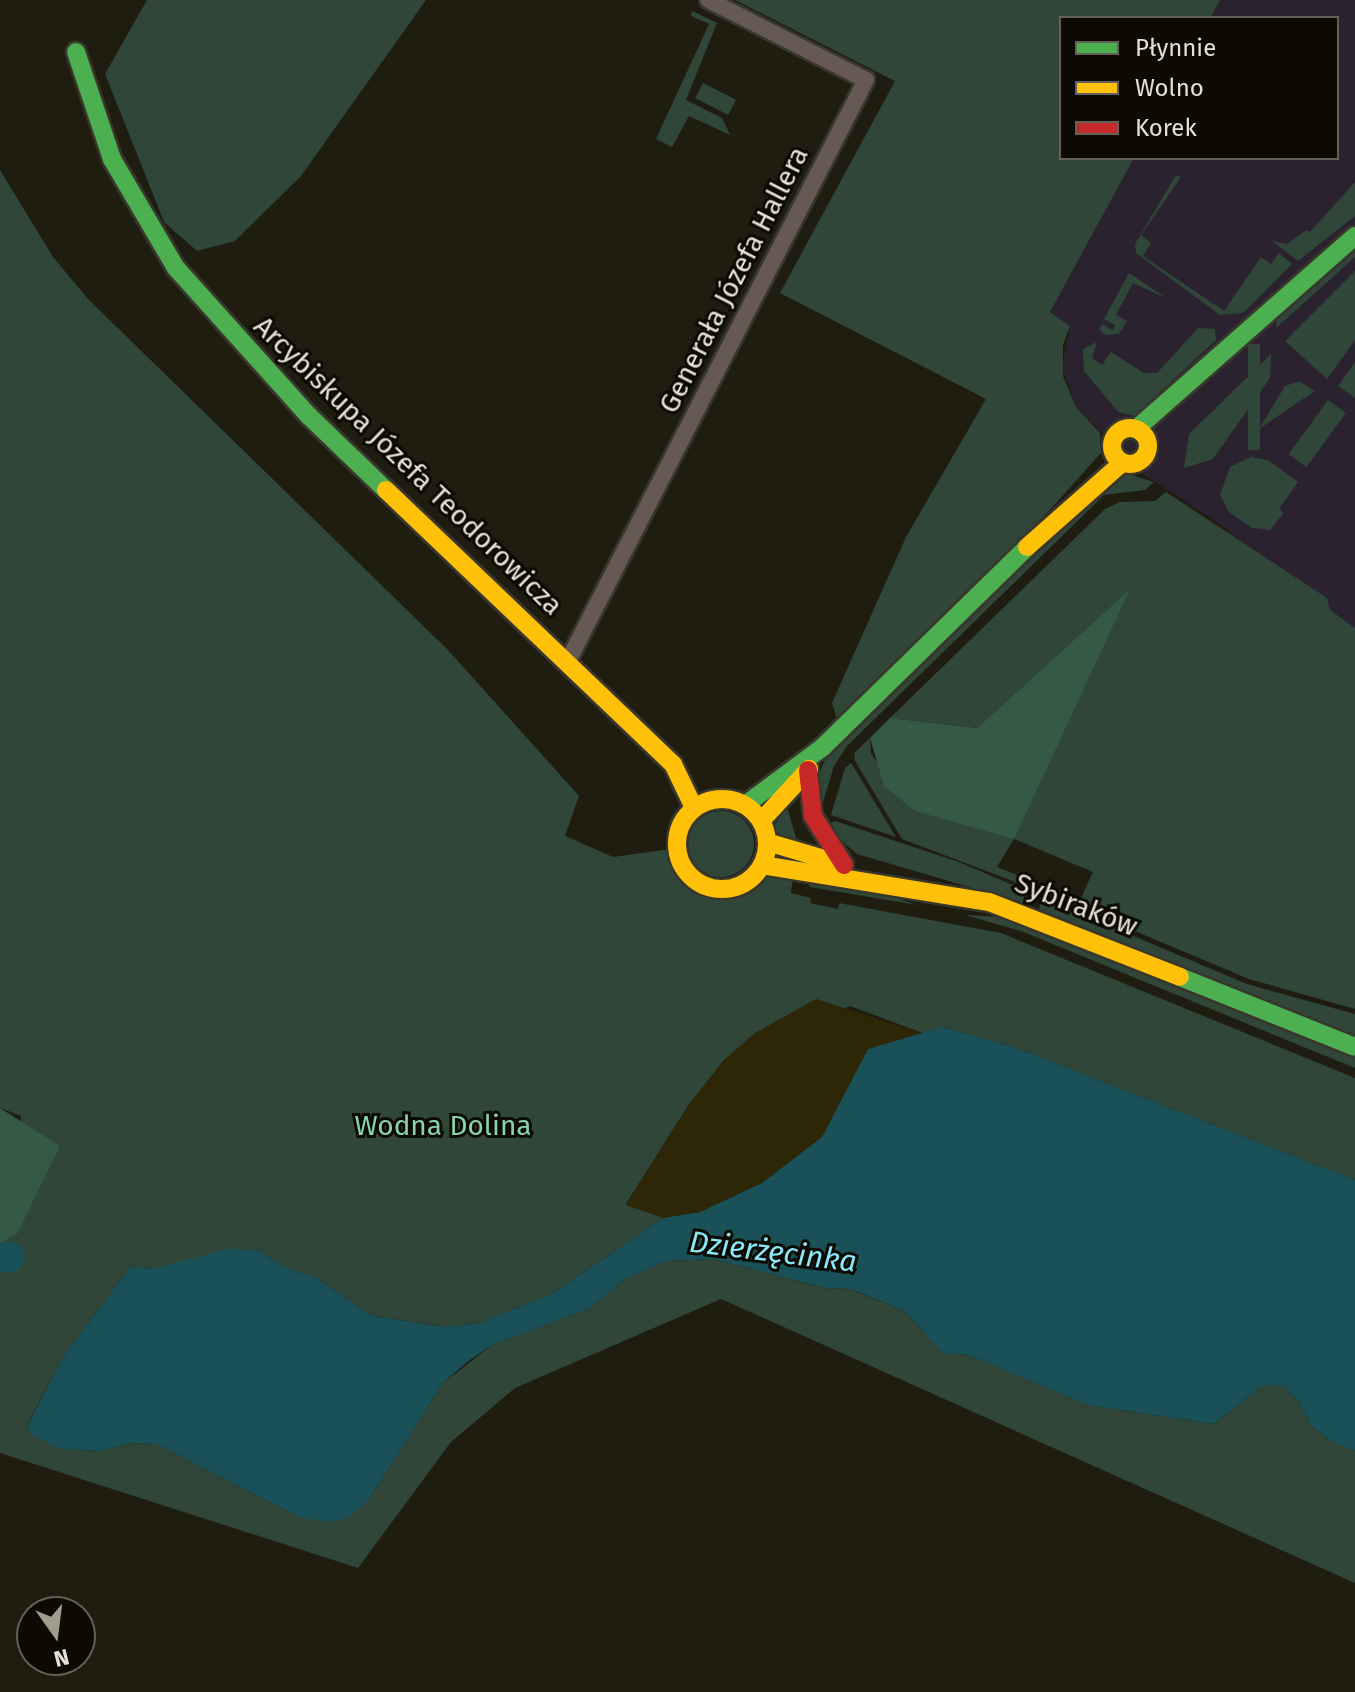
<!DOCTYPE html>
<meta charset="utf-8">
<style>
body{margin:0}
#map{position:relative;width:1355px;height:1692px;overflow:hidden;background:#1f1c10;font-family:"Fira Sans",sans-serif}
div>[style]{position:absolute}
.commercial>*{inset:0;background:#2a222e}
.green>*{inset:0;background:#2f4639;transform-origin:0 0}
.round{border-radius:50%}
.forest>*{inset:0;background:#345a46}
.sand>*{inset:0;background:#2d2607}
.water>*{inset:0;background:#1a5057}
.river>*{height:30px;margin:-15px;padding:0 15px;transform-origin:15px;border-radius:15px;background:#1a5057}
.roads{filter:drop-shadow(2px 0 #39372d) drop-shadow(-2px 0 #39372d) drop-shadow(0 2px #39372d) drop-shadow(0 -2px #39372d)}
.street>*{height:16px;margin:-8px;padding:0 8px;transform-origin:8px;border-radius:8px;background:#655855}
.fast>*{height:18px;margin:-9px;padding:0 9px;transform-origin:9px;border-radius:9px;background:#4caf50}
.slow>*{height:18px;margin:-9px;padding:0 9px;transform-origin:9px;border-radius:9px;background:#ffc107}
.slow>.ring{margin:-9px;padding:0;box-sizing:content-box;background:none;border:18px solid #ffc107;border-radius:50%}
.jam>*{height:18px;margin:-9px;padding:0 9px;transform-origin:9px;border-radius:9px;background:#c62828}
span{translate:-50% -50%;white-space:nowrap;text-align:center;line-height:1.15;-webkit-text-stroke:6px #0c0a03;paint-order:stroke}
.street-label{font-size:28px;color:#e5e2d4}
.park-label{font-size:28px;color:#89d3ae}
.water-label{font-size:30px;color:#8ae7f7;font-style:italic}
.legend{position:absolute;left:1059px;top:16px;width:280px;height:144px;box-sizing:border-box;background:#0c0a03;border:2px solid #636057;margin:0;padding:10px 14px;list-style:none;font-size:24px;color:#e5e2d4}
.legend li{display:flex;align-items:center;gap:16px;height:40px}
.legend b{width:40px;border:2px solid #636057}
.north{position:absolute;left:16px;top:1596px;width:80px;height:80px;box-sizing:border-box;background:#0c0a03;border:2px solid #636057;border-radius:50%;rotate:166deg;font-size:22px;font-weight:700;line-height:32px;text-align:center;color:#e5e2d4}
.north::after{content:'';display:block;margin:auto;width:28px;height:36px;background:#a09d8f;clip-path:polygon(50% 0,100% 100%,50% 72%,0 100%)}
</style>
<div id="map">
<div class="commercial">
<div style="clip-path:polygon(1220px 0,1355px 0,1355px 659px,1227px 529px,1145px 475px,1076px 407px,1062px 367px,1070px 326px,1049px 313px,1134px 158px,1337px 158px,1337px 18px,1210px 18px)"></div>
</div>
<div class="green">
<div style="clip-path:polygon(147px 0,426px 0,301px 176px,235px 241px,197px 251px,164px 222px,105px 74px)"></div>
<div style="clip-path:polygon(735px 0,1220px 0,1210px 18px,1061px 18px,1061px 158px,1134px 158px,1050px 312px,1070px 326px,1063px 345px,1063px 376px,1076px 407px,1100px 433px,1101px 453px,1048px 512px,837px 719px,832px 703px,906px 537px,986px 399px,780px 293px,895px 81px)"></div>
<div style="clip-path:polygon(692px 11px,717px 23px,686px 100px,722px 118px,730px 135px,689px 116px,672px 147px,656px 139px,709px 24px,691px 16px)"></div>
<div style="left:703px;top:83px;width:37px;height:17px;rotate:27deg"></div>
<div style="clip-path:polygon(0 170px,53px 257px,88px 299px,448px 650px,579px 796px,565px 836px,613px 857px,670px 849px,681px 877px,705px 893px,736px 894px,774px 874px,793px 875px,791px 893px,811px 898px,810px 903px,838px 909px,839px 903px,1001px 933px,1355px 1078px,1355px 1180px,1014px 1047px,942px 1027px,928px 1035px,850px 1006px,724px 1060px,688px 1106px,626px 1204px,663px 1218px,552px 1294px,479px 1323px,447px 1327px,372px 1316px,315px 1277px,289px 1269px,257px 1250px,152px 1269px,131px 1266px,63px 1357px,28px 1423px,29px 1433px,60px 1449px,102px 1451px,129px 1443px,157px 1444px,301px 1518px,370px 1498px,443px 1383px,492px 1345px,588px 1309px,625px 1279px,666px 1261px,713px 1259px,824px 1288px,850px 1289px,905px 1311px,942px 1353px,969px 1355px,1087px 1405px,1214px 1424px,1261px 1386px,1282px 1385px,1298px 1400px,1311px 1425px,1330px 1441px,1355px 1451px,1355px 1583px,721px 1299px,515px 1388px,451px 1442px,358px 1568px,0 1453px,0 1244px,17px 1234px,21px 1116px,0 1108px)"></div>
<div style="clip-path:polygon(1176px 175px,1181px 177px,1141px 235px,1151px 243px,1143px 256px,1224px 311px,1261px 257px,1271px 264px,1279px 253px,1292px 264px,1243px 313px,1220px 315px,1136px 253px,1135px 244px)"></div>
<div style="clip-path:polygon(1355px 182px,1355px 216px,1298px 261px,1272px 241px,1287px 244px,1306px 230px,1310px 232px)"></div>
<div style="clip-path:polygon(1355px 247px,1355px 257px,1276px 328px,1278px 314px)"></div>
<div style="clip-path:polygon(1355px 271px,1355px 340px,1327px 379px,1285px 341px)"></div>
<div style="clip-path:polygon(1129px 273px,1166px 298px,1133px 283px,1116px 315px,1127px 321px,1119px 334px,1105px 335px,1099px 329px,1102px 324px,1113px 330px,1115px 325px,1104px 319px)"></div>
<div style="clip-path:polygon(1198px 328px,1215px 329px,1216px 340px,1134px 416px,1118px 412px,1084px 371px,1083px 349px,1097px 342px,1092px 358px,1102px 365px,1111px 352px,1144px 373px,1157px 373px)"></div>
<div style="left:1248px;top:344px;width:12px;height:106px"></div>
<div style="clip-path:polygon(1271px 354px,1270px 378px,1213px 459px,1184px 468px,1189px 434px)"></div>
<div style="clip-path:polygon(1355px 362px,1355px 398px,1338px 386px)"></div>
<div style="clip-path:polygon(1299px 381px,1315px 391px,1259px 429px,1285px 386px)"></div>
<div style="left:1328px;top:400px;width:22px;height:67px;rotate:36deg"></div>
<div style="clip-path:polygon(1251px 457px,1268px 460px,1298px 482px,1279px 509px,1284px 513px,1270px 530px,1252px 528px,1229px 512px,1220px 495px,1230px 467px)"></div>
<div style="clip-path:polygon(1125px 473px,1154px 482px,1145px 490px,1104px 495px,847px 746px,834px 766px,821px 809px,818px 776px,826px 758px,1067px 520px)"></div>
<div style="clip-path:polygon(1166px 492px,1327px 598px,1330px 610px,1355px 628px,1355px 1009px,1249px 979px,1042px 892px,1045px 887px,1079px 902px,1093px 872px,1014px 839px,997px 867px,1034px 882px,1031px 888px,902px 839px,855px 761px,854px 753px,870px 738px,871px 754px,915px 811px,1128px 591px,977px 728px,890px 718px,1105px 509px,1120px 502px,1155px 501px)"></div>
<div style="clip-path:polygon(851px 763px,853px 766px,896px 837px,831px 815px,845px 768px)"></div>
<div style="clip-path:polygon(787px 806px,798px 846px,772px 829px)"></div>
<div class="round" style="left:688px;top:811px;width:66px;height:66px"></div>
<div style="clip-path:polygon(835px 821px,959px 862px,1029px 892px,1023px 903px,857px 854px,824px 826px)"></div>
<div style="clip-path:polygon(807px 882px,859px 885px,917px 905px,810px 887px)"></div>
<div style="clip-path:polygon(1041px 897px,1247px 984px,1355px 1014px,1355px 1037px,1039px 909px)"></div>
<div style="clip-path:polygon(965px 915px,1005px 917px,1355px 1058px,1355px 1068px,1021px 931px)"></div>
</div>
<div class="forest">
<div style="clip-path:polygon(1130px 589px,1014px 839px,915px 811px,884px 786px,870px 738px,890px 718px,977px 728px)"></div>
<div style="clip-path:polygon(0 1108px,60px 1146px,17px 1234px,0 1244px)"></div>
</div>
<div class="sand">
<div style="clip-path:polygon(816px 999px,928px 1035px,868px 1049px,822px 1137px,762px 1183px,700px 1212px,663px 1218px,626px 1205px,688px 1106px,724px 1060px,755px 1033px)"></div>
</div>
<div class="water">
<div style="clip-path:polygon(942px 1027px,1014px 1047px,1355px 1180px,1355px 1451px,1330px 1441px,1311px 1425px,1298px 1400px,1282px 1385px,1261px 1386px,1214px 1424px,1087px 1405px,969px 1355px,942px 1353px,905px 1311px,851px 1289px,825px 1288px,713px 1259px,666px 1261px,625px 1279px,588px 1309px,492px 1345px,467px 1362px,443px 1383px,370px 1498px,349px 1517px,332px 1522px,301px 1518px,157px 1444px,129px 1443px,102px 1451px,59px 1449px,29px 1433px,28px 1424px,63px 1357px,131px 1266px,152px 1269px,227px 1249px,257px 1250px,289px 1269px,315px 1277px,372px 1316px,446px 1327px,479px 1323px,552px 1294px,663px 1218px,700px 1212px,762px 1183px,822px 1137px,868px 1049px)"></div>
</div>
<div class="river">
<div style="left:0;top:1258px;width:10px;rotate:-6deg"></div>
</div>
<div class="roads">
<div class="street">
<div style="left:568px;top:661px;width:653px;rotate:-62.85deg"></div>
<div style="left:866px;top:80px;width:177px;rotate:-153.1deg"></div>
</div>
<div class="fast">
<div style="left:76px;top:52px;width:113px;rotate:71.4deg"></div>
<div style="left:112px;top:159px;width:126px;rotate:59.6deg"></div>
<div style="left:176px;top:268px;width:199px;rotate:48.1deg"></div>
<div style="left:309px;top:416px;width:107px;rotate:43.9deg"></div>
<div style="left:1136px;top:429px;width:292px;rotate:-41.4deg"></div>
<div style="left:745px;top:805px;width:97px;rotate:-36.6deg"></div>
<div style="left:823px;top:747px;width:286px;rotate:-44.4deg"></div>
<div style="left:1180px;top:977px;width:188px;rotate:21.8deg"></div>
</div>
<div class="slow">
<div class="ring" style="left:1112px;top:428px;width:18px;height:18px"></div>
<div style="left:386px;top:490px;width:397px;rotate:43.7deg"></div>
<div style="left:673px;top:764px;width:49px;rotate:64.5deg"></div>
<div style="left:1027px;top:547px;width:127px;rotate:-41.5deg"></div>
<div class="ring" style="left:677px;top:799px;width:72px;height:72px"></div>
<div style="left:761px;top:821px;width:71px;rotate:-47.3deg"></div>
<div style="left:767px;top:842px;width:77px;rotate:16.6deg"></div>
<div style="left:762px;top:865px;width:230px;rotate:9.3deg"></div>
<div style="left:989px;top:902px;width:205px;rotate:21.4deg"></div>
</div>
<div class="jam">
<div style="left:808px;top:770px;width:46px;rotate:83.8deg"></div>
<div style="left:813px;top:816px;width:58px;rotate:57.7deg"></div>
</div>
</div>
<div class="street-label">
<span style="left:734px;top:280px;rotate:-63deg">Generała Józefa Hallera</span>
<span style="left:408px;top:466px;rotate:44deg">Arcybiskupa Józefa Teodorowicza</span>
<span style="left:1076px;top:905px;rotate:21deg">Sybiraków</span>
</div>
<div class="park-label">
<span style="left:443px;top:1126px">Wodna Dolina</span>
</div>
<div class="water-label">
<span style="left:773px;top:1252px;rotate:7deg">Dzierżęcinka</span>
</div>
<ul class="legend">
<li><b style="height:10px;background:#4caf50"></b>Płynnie</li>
<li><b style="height:10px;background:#ffc107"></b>Wolno</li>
<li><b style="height:10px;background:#c62828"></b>Korek</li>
</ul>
<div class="north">N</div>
</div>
